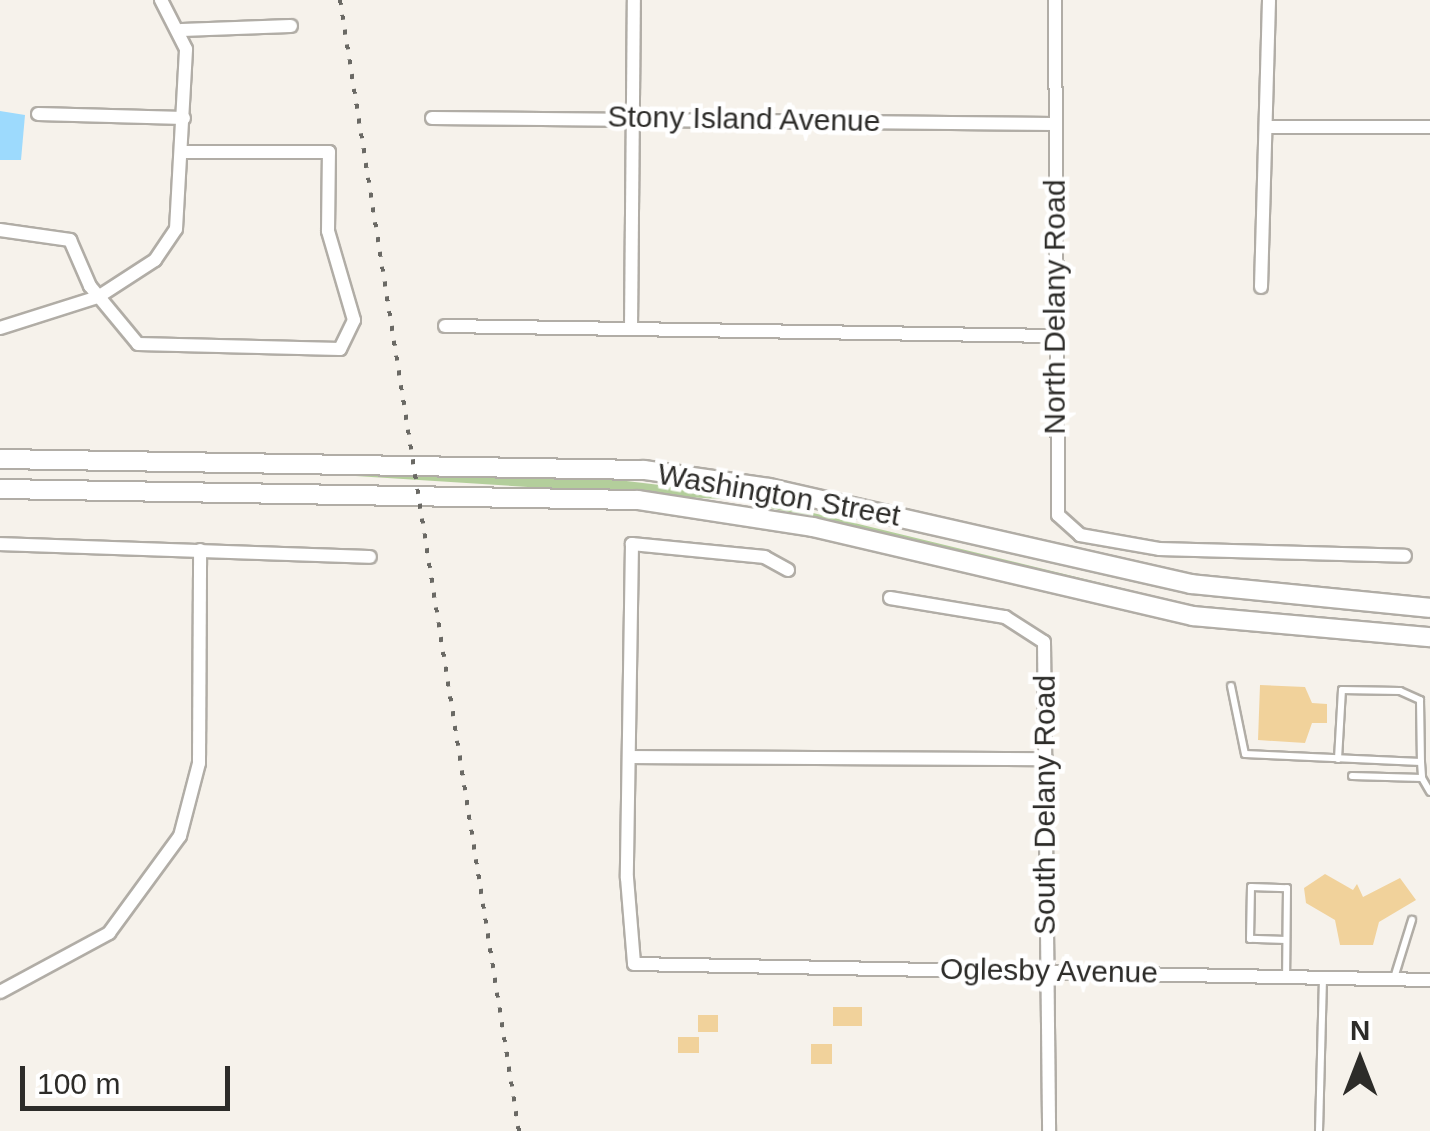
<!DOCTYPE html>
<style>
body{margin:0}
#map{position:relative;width:1430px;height:1131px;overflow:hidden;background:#f6f2eb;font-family:Arial,sans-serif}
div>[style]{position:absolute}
.green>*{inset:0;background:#b3ce9b}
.water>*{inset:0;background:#9ddafd}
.building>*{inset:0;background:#f1d29b;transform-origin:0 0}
.roads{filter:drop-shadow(2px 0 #b1ada6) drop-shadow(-2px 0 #b1ada6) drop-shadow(0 2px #b1ada6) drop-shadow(0 -2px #b1ada6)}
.lane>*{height:6px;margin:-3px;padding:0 3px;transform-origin:3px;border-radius:3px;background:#fff}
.street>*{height:12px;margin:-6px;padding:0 6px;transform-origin:6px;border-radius:6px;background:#fff}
.secondary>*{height:18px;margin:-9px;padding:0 9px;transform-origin:9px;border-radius:9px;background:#fff}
.rail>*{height:4px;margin-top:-2px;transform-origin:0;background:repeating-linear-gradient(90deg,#6a6964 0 5px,transparent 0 15px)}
span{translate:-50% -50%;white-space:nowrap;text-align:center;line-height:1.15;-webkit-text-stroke:9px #fff;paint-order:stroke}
.street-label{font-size:30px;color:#2d2c29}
.north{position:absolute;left:1310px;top:1011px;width:100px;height:100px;-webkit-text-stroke:8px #fff;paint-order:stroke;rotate:0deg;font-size:28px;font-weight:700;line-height:40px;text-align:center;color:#2d2c29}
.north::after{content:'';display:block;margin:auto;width:35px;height:45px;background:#2d2c29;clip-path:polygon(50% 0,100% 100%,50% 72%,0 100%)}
.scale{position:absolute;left:20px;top:1066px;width:210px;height:45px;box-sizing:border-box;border:5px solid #2d2c29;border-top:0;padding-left:12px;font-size:30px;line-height:35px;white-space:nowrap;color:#2d2c29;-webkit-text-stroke:8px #fff;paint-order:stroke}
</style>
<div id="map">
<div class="green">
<div style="clip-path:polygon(324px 474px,618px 480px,735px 494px,1138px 592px,735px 500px)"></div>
</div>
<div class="water">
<div style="clip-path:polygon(0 111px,25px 115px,21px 160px,0 160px)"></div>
</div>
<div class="building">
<div style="clip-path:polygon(1260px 685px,1305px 687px,1312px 703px,1327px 704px,1327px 723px,1312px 723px,1305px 743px,1258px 740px)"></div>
<div style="clip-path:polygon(1325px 874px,1353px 890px,1357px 884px,1363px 897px,1400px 878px,1416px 900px,1379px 922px,1373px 945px,1340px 945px,1335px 920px,1306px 903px,1304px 888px)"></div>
<div style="left:833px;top:1007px;width:29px;height:19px"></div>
<div style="left:698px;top:1015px;width:20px;height:17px"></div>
<div style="left:678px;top:1037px;width:21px;height:16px"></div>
<div style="left:811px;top:1044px;width:21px;height:20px"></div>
</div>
<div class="roads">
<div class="lane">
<div style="left:1231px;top:686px;width:69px;rotate:78.4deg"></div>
<div style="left:1245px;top:754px;width:176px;rotate:2.6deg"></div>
<div style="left:1421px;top:762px;width:16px;rotate:86deg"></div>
<div style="left:1338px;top:759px;width:69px;rotate:-86.7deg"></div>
<div style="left:1342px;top:690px;width:58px;rotate:1deg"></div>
<div style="left:1400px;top:691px;width:22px;rotate:24deg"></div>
<div style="left:1420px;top:700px;width:62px;rotate:89.1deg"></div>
<div style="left:1352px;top:776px;width:70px;rotate:1.6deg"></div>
<div style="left:1422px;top:778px;width:16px;rotate:60deg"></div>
<div style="left:1286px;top:940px;width:36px;rotate:-178deg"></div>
<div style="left:1250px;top:939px;width:52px;rotate:-88.9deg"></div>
<div style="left:1251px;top:887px;width:36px;rotate:2deg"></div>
<div style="left:1287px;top:888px;width:89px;rotate:90.6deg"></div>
<div style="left:1394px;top:978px;width:61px;rotate:-72.8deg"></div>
<div style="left:1319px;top:1131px;width:152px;rotate:-88.5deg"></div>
</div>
<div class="street">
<div style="left:1055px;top:0;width:515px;rotate:89.67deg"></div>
<div style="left:1058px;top:515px;width:30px;rotate:42deg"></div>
<div style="left:1080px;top:535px;width:80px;rotate:10deg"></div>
<div style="left:1159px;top:549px;width:246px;rotate:1.6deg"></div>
<div style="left:181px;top:30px;width:110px;rotate:-2.1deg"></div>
<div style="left:38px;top:114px;width:146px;rotate:1.6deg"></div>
<div style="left:432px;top:118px;width:623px;rotate:0.55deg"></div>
<div style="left:1269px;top:127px;width:161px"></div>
<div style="left:0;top:230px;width:71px;rotate:8.1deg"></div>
<div style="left:70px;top:240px;width:50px;rotate:66.5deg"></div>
<div style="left:90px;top:286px;width:75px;rotate:50.4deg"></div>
<div style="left:138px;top:344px;width:202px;rotate:1.4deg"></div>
<div style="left:340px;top:349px;width:32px;rotate:-64deg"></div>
<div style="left:354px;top:320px;width:93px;rotate:-106.3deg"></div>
<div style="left:328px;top:231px;width:79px;rotate:-89.3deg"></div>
<div style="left:329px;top:152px;width:147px;rotate:180deg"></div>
<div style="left:1261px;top:287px;width:287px;rotate:-88.4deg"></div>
<div style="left:445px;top:326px;width:610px;rotate:0.94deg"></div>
<div style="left:0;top:328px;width:103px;rotate:-17.6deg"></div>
<div style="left:98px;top:297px;width:68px;rotate:-33deg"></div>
<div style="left:155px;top:260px;width:37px;rotate:-56deg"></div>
<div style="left:176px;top:229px;width:180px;rotate:-86.8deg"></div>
<div style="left:186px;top:49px;width:55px;rotate:-117deg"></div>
<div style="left:631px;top:329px;width:329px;rotate:-89.5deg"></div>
<div style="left:0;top:544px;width:370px;rotate:2deg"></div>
<div style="left:788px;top:570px;width:26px;rotate:-151deg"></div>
<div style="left:765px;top:557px;width:134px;rotate:-174.4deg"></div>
<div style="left:632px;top:544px;width:334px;rotate:90.9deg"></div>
<div style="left:627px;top:878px;width:86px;rotate:85.3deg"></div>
<div style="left:634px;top:964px;width:796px;rotate:1.15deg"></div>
<div style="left:890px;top:598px;width:117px;rotate:9.4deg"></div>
<div style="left:1005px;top:617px;width:46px;rotate:32.7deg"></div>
<div style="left:1044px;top:642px;width:489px;rotate:89.4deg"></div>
<div style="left:632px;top:757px;width:414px;rotate:0.3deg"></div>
<div style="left:0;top:992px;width:124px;rotate:-28.4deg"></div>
<div style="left:109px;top:933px;width:120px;rotate:-53.8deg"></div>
<div style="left:180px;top:836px;width:75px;rotate:-75.4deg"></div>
<div style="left:199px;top:763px;width:213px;rotate:-89.7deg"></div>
</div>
<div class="secondary">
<div style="left:0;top:459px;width:644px;rotate:0.98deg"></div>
<div style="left:644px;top:470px;width:126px;rotate:8.2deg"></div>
<div style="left:769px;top:488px;width:433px;rotate:12.8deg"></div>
<div style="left:1191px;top:584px;width:240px;rotate:5.7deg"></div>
<div style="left:0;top:489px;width:638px;rotate:0.99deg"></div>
<div style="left:638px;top:500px;width:177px;rotate:8.8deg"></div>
<div style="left:813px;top:527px;width:390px;rotate:13.2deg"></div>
<div style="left:1193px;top:616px;width:238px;rotate:5.1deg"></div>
</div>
</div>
<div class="rail">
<div style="left:340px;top:0;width:1145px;rotate:81.01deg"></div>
</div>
<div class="street-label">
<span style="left:744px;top:119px;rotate:1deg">Stony Island Avenue</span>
<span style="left:1055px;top:307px;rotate:-90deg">North Delany Road</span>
<span style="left:779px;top:495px;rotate:10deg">Washington Street</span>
<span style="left:1045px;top:805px;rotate:-90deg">South Delany Road</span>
<span style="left:1049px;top:971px;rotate:1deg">Oglesby Avenue</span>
</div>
<div class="north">N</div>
<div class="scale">100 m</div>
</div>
